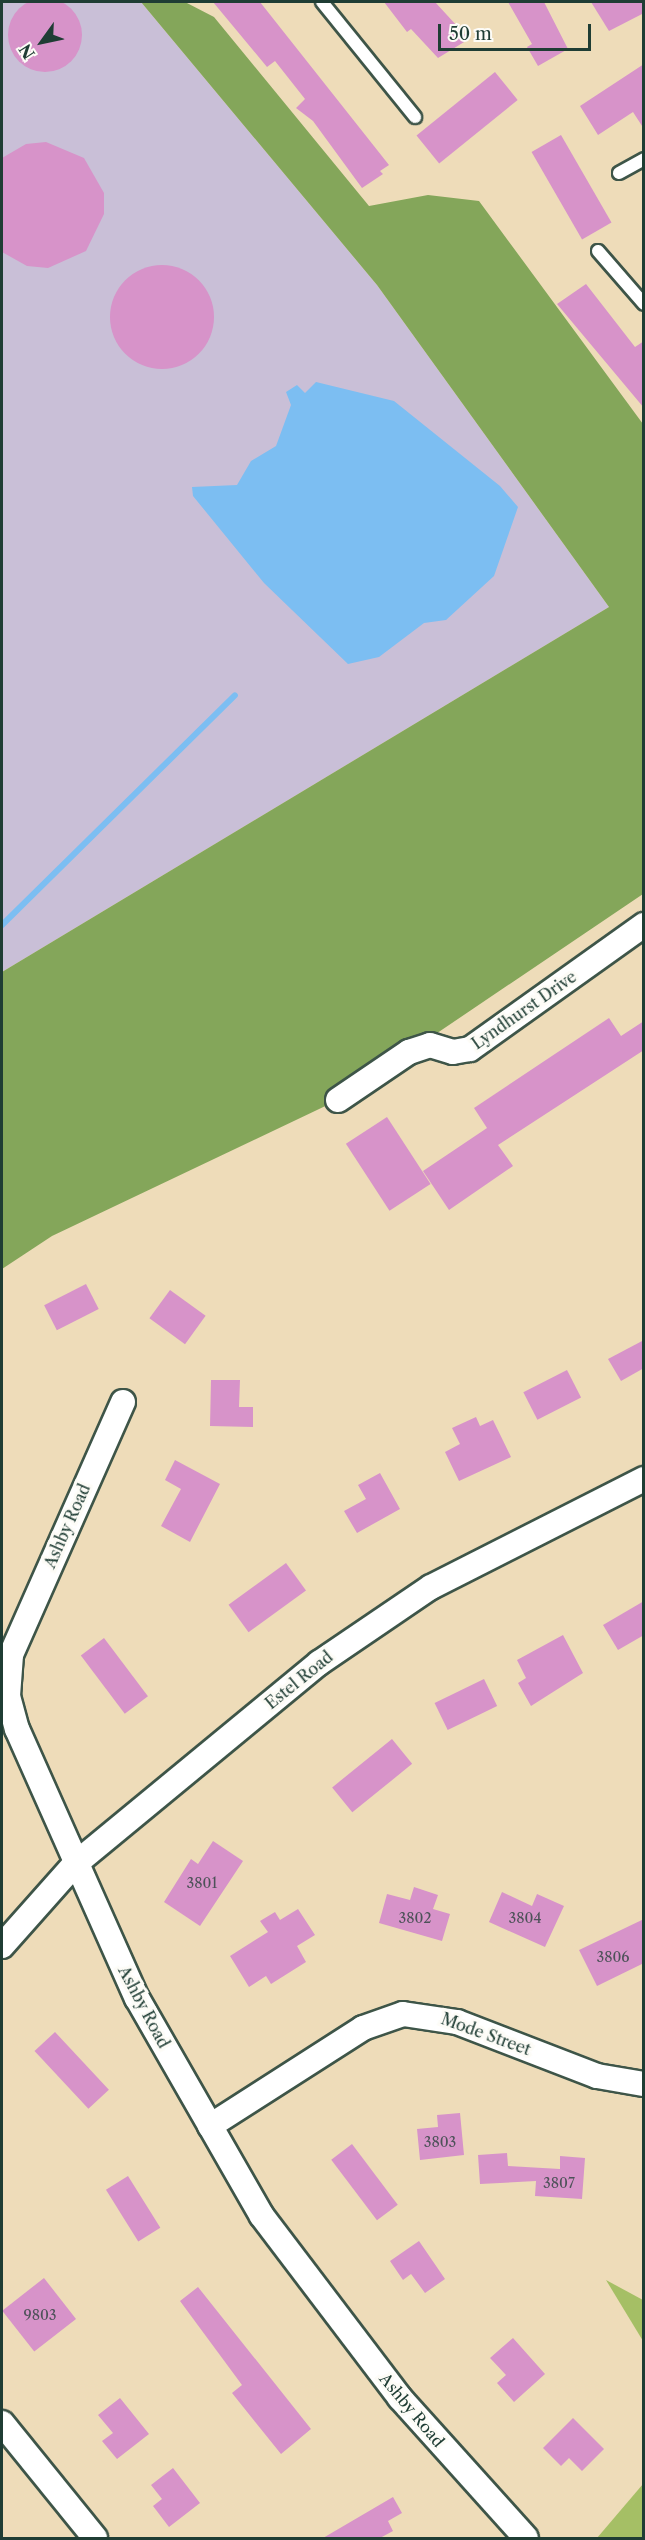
<!DOCTYPE html>
<style>
body{margin:0}
#map{position:relative;width:645px;height:2540px;overflow:hidden;background:#eedcb9;font-family:"Libre Caslon Text",serif}
div>[style]{position:absolute}
.industrial>*{inset:0;background:#c9bfd7}
.green>*{inset:0;background:#a5bf65}
.forest>*{inset:0;background:#84a65a}
.water>*{inset:0;background:#7cbef2}
.stream>*{height:6px;margin:-3px;padding:0 3px;transform-origin:3px;border-radius:3px;background:#7cbef2}
.building>*{inset:0;background:#d793c9;transform-origin:0 0}
.round{border-radius:50%}
.roads{filter:drop-shadow(2px 0 #3e5548) drop-shadow(-2px 0 #3e5548) drop-shadow(0 2px #3e5548) drop-shadow(0 -2px #3e5548)}
.lane>*{height:12px;margin:-6px;padding:0 6px;transform-origin:6px;border-radius:6px;background:#fff}
.street>*{height:24px;margin:-12px;padding:0 12px;transform-origin:12px;border-radius:12px;background:#fff}
span{translate:-50% -50%;white-space:nowrap;text-align:center;line-height:1.15;-webkit-text-stroke:6px #fdfcf7;paint-order:stroke}
.number-label{font-size:14px;color:#4d5259}
.number-label span{-webkit-text-stroke-width:0}
.street-label{font-size:16px;color:#1f3d34}
.frame{position:absolute;inset:0;border:3px solid #1f3d34;pointer-events:none}
.north{position:absolute;left:12px;top:12px;width:60px;height:60px;-webkit-text-stroke:4px #fdfcf7;paint-order:stroke;rotate:237deg;font-size:16px;font-weight:700;line-height:24px;text-align:center;color:#1f3d34}
.north::after{content:'';display:block;margin:auto;width:21px;height:27px;background:#1f3d34;clip-path:polygon(50% 0,100% 100%,50% 72%,0 100%)}
.scale{position:absolute;left:438px;top:24px;width:153px;height:27px;box-sizing:border-box;border:3px solid #1f3d34;border-top:0;padding-left:8px;font-size:18px;line-height:21px;white-space:nowrap;color:#1f3d34;-webkit-text-stroke:4px #fdfcf7;paint-order:stroke}
</style>
<div id="map">
<div class="industrial">
<div style="clip-path:polygon(2px 2px,141px 2px,377px 285px,609px 607px,2px 972px)"></div>
</div>
<div class="green">
<div style="clip-path:polygon(606px 2280px,643px 2300px,643px 2341px)"></div>
<div style="clip-path:polygon(643px 2484px,643px 2538px,597px 2538px)"></div>
</div>
<div class="forest">
<div style="clip-path:polygon(141px 2px,185px 2px,214px 17px,369px 206px,428px 195px,479px 201px,643px 424px,643px 894px,338px 1100px,52px 1236px,2px 1269px,2px 972px,609px 607px,377px 285px)"></div>
</div>
<div class="water">
<div style="clip-path:polygon(316px 382px,394px 401px,500px 486px,518px 507px,494px 576px,446px 620px,424px 623px,379px 657px,348px 664px,264px 583px,193px 496px,192px 487px,237px 485px,251px 461px,276px 446px,291px 405px,286px 392px,297px 385px,305px 393px)"></div>
</div>
<div class="stream">
<div style="left:2px;top:925px;width:327px;rotate:-44.6deg"></div>
</div>
<div class="building">
<div class="round" style="left:8px;top:-2px;width:74px;height:74px"></div>
<div style="clip-path:polygon(213px 2px,260px 2px,389px 165px,380px 171px,383px 174px,362px 188px,313px 121px,296px 108px,305px 99px,275px 61px,267px 67px)"></div>
<div style="clip-path:polygon(384px 2px,435px 2px,469px 39px,438px 58px,411px 29px,407px 32px)"></div>
<div style="clip-path:polygon(508px 2px,544px 2px,568px 49px,538px 66px,527px 47px,532px 44px)"></div>
<div style="clip-path:polygon(591px 2px,644px 2px,644px 13px,609px 31px)"></div>
<div style="clip-path:polygon(644px 64px,644px 129px,633px 112px,598px 135px,580px 106px)"></div>
<div style="left:495px;top:72px;width:36px;height:101px;rotate:51deg"></div>
<div style="left:561px;top:135px;width:101px;height:34px;rotate:60deg"></div>
<div style="clip-path:polygon(46px 142px,84px 158px,104px 193px,104px 214px,86px 251px,48px 268px,27px 266px,2px 252px,2px 158px,26px 144px)"></div>
<div class="round" style="left:110px;top:265px;width:104px;height:104px"></div>
<div style="clip-path:polygon(586px 284px,635px 347px,644px 341px,644px 408px,557px 304px)"></div>
<div style="clip-path:polygon(609px 1018px,621px 1036px,644px 1021px,644px 1050px,498px 1145px,513px 1166px,449px 1210px,423px 1171px,487px 1128px,474px 1108px)"></div>
<div style="left:387px;top:1117px;width:80px;height:49px;rotate:57deg"></div>
<div style="left:86px;top:1284px;width:28px;height:47px;rotate:63deg"></div>
<div style="left:170px;top:1290px;width:44px;height:35px;rotate:36deg"></div>
<div style="clip-path:polygon(644px 1340px,644px 1368px,621px 1381px,608px 1359px)"></div>
<div style="left:567px;top:1370px;width:31px;height:49px;rotate:63deg"></div>
<div style="clip-path:polygon(211px 1380px,240px 1380px,239px 1407px,253px 1407px,253px 1427px,210px 1426px)"></div>
<div style="clip-path:polygon(476px 1417px,480px 1426px,493px 1420px,511px 1457px,459px 1481px,445px 1452px,460px 1444px,452px 1428px)"></div>
<div style="clip-path:polygon(175px 1460px,220px 1484px,190px 1542px,161px 1526px,181px 1489px,165px 1480px)"></div>
<div style="clip-path:polygon(380px 1473px,400px 1509px,357px 1533px,344px 1511px,366px 1499px,358px 1485px)"></div>
<div style="left:286px;top:1563px;width:34px;height:71px;rotate:54deg"></div>
<div style="clip-path:polygon(644px 1601px,644px 1635px,618px 1650px,603px 1625px)"></div>
<div style="clip-path:polygon(563px 1635px,583px 1673px,531px 1706px,518px 1683px,526px 1678px,517px 1660px)"></div>
<div style="left:104px;top:1638px;width:73px;height:29px;rotate:53deg"></div>
<div style="left:484px;top:1679px;width:30px;height:55px;rotate:64deg"></div>
<div style="left:392px;top:1739px;width:32px;height:77px;rotate:51deg"></div>
<div style="clip-path:polygon(213px 1841px,243px 1861px,200px 1926px,164px 1902px,191px 1859px,198px 1864px)"></div>
<div style="clip-path:polygon(414px 1887px,438px 1895px,433px 1909px,450px 1914px,442px 1941px,379px 1923px,387px 1894px,410px 1900px)"></div>
<div style="clip-path:polygon(502px 1892px,532px 1906px,537px 1894px,564px 1906px,545px 1947px,489px 1922px)"></div>
<div style="clip-path:polygon(298px 1909px,315px 1935px,297px 1946px,306px 1962px,271px 1984px,266px 1976px,249px 1987px,230px 1956px,268px 1932px,260px 1921px,275px 1912px,280px 1920px)"></div>
<div style="clip-path:polygon(644px 1919px,644px 1963px,597px 1986px,579px 1950px)"></div>
<div style="left:55px;top:2032px;width:79px;height:28px;rotate:47deg"></div>
<div style="clip-path:polygon(460px 2113px,464px 2155px,420px 2160px,417px 2129px,438px 2127px,437px 2115px)"></div>
<div style="left:352px;top:2144px;width:76px;height:26px;rotate:53deg"></div>
<div style="clip-path:polygon(507px 2153px,508px 2166px,560px 2169px,560px 2156px,585px 2158px,582px 2199px,535px 2196px,536px 2181px,480px 2184px,478px 2155px)"></div>
<div style="left:128px;top:2176px;width:61px;height:26px;rotate:58deg"></div>
<div style="clip-path:polygon(419px 2241px,445px 2279px,425px 2293px,411px 2274px,403px 2280px,390px 2261px)"></div>
<div style="left:44px;top:2278px;width:52px;height:53px;rotate:52deg"></div>
<div style="clip-path:polygon(198px 2287px,311px 2429px,281px 2454px,232px 2393px,242px 2385px,180px 2301px)"></div>
<div style="clip-path:polygon(513px 2338px,545px 2374px,514px 2402px,497px 2383px,506px 2375px,490px 2358px)"></div>
<div style="clip-path:polygon(120px 2398px,149px 2434px,117px 2459px,102px 2441px,113px 2433px,98px 2415px)"></div>
<div style="clip-path:polygon(573px 2418px,604px 2449px,582px 2471px,569px 2458px,561px 2466px,543px 2448px)"></div>
<div style="clip-path:polygon(173px 2468px,200px 2503px,169px 2527px,153px 2506px,162px 2499px,151px 2485px)"></div>
<div style="clip-path:polygon(393px 2497px,402px 2513px,388px 2521px,393px 2531px,380px 2538px,323px 2538px)"></div>
</div>
<div class="roads">
<div class="lane">
<div style="left:322px;top:2px;width:148px;rotate:51deg"></div>
<div style="left:619px;top:173px;width:29px;rotate:-29deg"></div>
<div style="left:598px;top:251px;width:70px;rotate:49deg"></div>
</div>
<div class="street">
<div style="left:338px;top:1100px;width:86px;rotate:-34.1deg"></div>
<div style="left:409px;top:1052px;width:22px;rotate:-18deg"></div>
<div style="left:430px;top:1045px;width:24px;rotate:17deg"></div>
<div style="left:453px;top:1052px;width:17px;rotate:-10deg"></div>
<div style="left:470px;top:1049px;width:214px;rotate:-35.5deg"></div>
<div style="left:123px;top:1402px;width:277px;rotate:113.9deg"></div>
<div style="left:11px;top:1655px;width:41px;rotate:94.2deg"></div>
<div style="left:8px;top:1696px;width:34px;rotate:75deg"></div>
<div style="left:17px;top:1729px;width:295px;rotate:66deg"></div>
<div style="left:137px;top:1998px;width:251px;rotate:60.2deg"></div>
<div style="left:262px;top:2216px;width:228px;rotate:52.8deg"></div>
<div style="left:400px;top:2398px;width:188px;rotate:48deg"></div>
<div style="left:2px;top:1946px;width:108px;rotate:-48.4deg"></div>
<div style="left:74px;top:1865px;width:318px;rotate:-39.5deg"></div>
<div style="left:319px;top:1663px;width:135px;rotate:-34.2deg"></div>
<div style="left:431px;top:1587px;width:239px;rotate:-26.9deg"></div>
<div style="left:210px;top:2126px;width:182px;rotate:-32.6deg"></div>
<div style="left:363px;top:2028px;width:42px;rotate:-19.3deg"></div>
<div style="left:403px;top:2014px;width:55px;rotate:8.4deg"></div>
<div style="left:457px;top:2022px;width:150px;rotate:21.1deg"></div>
<div style="left:597px;top:2076px;width:48px;rotate:9.7deg"></div>
<div style="left:2px;top:2423px;width:148px;rotate:51deg"></div>
</div>
</div>
<div class="number-label">
<span style="left:202px;top:1883px">3801</span>
<span style="left:415px;top:1918px">3802</span>
<span style="left:525px;top:1918px">3804</span>
<span style="left:613px;top:1957px">3806</span>
<span style="left:440px;top:2142px">3803</span>
<span style="left:559px;top:2183px">3807</span>
<span style="left:40px;top:2315px">9803</span>
</div>
<div class="street-label">
<span style="left:524px;top:1010px;rotate:-35deg">Lyndhurst Drive</span>
<span style="left:67px;top:1526px;rotate:-66deg">Ashby Road</span>
<span style="left:299px;top:1680px;rotate:-39deg">Estel Road</span>
<span style="left:144px;top:2007px;rotate:62deg">Ashby Road</span>
<span style="left:486px;top:2034px;rotate:20deg">Mode Street</span>
<span style="left:412px;top:2410px;rotate:50deg">Ashby Road</span>
</div>
<div class="frame"></div>
<div class="north">N</div>
<div class="scale">50 m</div>
</div>
